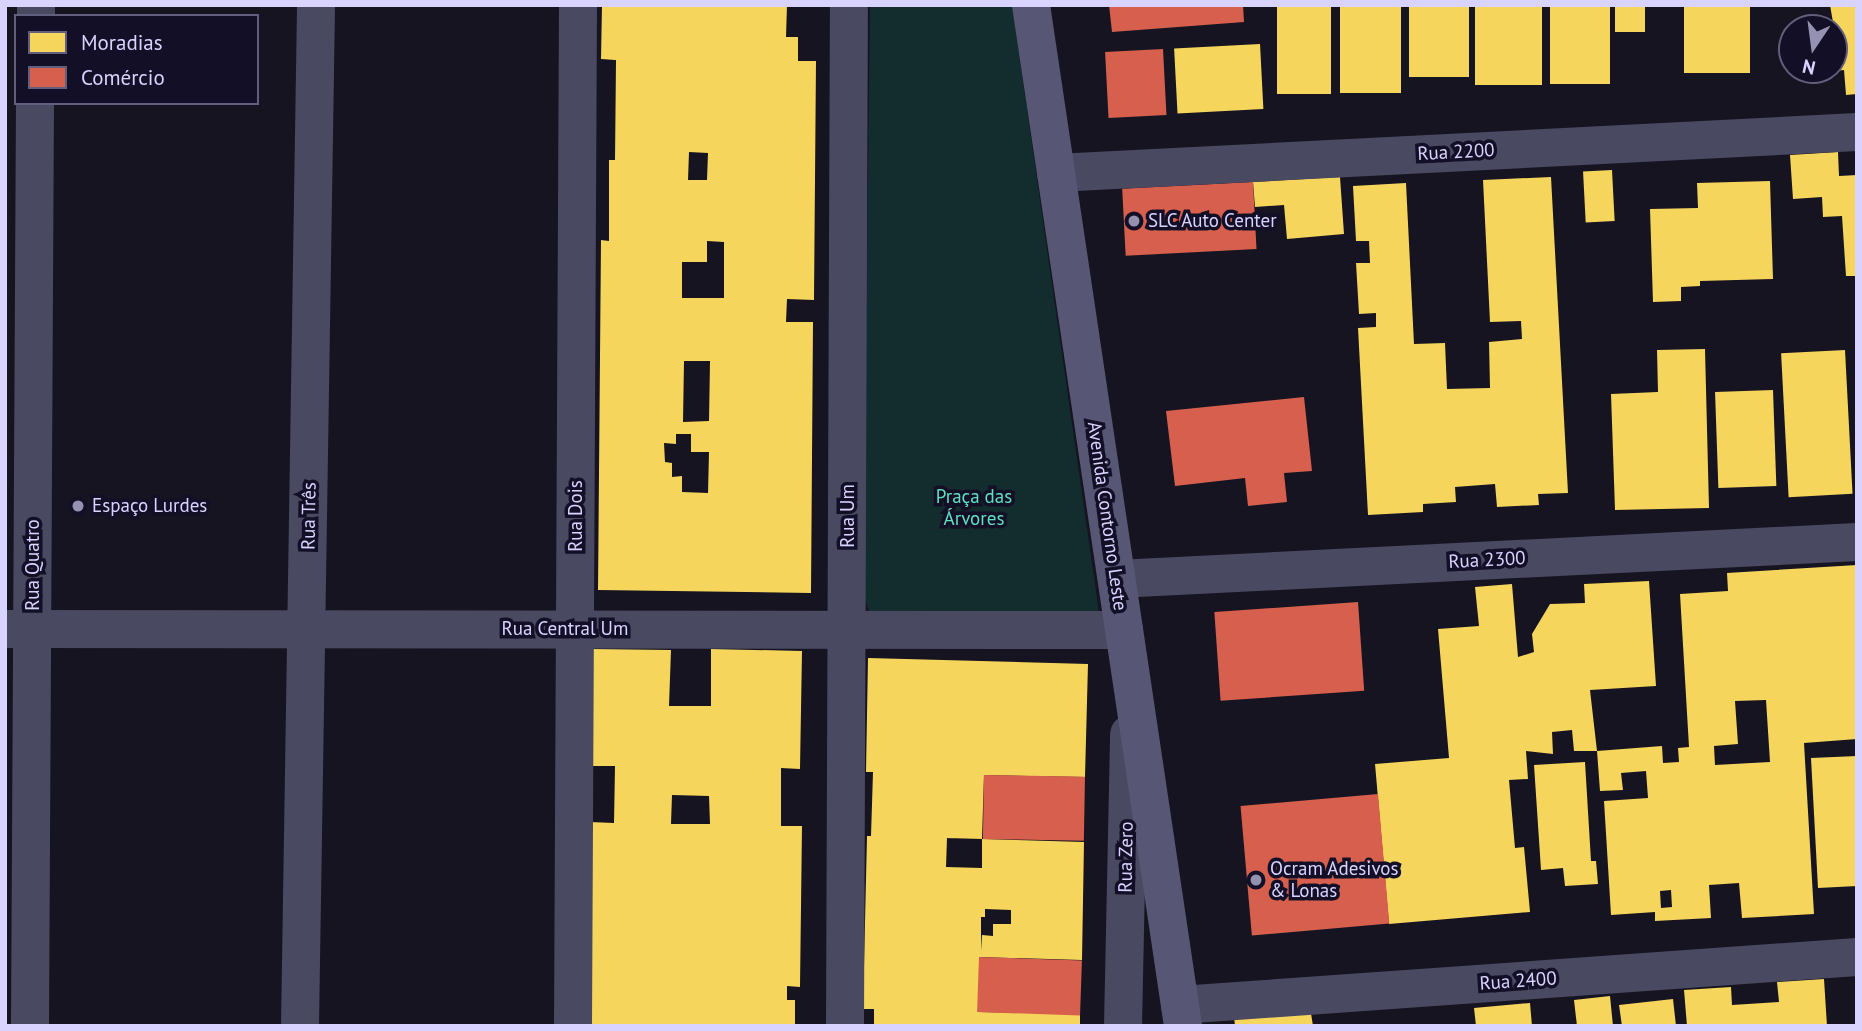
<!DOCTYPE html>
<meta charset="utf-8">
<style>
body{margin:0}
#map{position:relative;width:1862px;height:1031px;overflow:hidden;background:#161421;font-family:"PT Sans",sans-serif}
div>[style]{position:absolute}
.green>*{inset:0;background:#132c2d}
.homes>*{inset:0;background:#f6d55c;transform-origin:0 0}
.shops>*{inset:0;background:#d6604d;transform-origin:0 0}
.street>*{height:38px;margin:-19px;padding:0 19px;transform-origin:19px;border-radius:19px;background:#4a4962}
.secondary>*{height:38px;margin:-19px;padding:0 19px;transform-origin:19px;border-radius:19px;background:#575674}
.dots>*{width:19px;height:19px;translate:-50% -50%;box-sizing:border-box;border:4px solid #130f26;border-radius:50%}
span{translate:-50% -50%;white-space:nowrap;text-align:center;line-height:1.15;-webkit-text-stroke:7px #130f26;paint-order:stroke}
.street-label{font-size:19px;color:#d9d4ff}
.poi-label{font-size:19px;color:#d9d4ff}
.left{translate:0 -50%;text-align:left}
.park-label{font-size:19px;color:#5fe0c0}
.frame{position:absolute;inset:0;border:7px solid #d9d4ff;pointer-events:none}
.legend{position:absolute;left:14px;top:14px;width:245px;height:91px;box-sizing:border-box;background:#130f26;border:2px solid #625e7d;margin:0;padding:9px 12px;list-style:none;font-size:21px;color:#d9d4ff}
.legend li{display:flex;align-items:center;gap:14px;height:35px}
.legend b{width:35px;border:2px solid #625e7d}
.north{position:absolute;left:1778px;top:14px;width:70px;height:70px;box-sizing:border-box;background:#130f26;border:2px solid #625e7d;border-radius:50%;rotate:193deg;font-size:19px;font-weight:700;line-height:28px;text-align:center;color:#d9d4ff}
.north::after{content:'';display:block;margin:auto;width:24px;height:32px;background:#9591b1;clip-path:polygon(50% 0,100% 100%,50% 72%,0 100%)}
</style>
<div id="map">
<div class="green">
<div style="clip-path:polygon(870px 5px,1012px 5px,1099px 612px,873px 622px,863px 594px)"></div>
</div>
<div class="homes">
<div style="clip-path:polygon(evenodd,602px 5px,787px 5px,786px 37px,798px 37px,798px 61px,816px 61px,814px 300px,787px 299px,786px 322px,813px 322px,811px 593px,598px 590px,601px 240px,609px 241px,609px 160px,615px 160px,616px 60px,601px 59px,602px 5px,689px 152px,708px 153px,707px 180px,688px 180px,689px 152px,602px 5px,707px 241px,724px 242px,724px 298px,682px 298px,682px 262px,707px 262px,707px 241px,602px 5px,684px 361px,710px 361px,709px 421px,683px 422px,684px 361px,602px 5px,676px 434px,691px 434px,691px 452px,709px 452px,708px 493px,682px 492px,682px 476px,672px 477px,672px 463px,665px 462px,664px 443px,676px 444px,676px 434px)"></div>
<div style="left:1277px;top:5px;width:54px;height:89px"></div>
<div style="left:1340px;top:5px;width:61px;height:88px"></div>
<div style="left:1409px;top:5px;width:60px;height:72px"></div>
<div style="left:1475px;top:5px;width:67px;height:80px"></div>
<div style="left:1550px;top:5px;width:60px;height:79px"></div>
<div style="left:1615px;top:5px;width:30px;height:27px"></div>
<div style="left:1684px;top:5px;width:66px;height:68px"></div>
<div style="clip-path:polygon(1830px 5px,1857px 5px,1857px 94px,1846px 95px,1844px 70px,1834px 71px,1834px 28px)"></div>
<div style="left:1260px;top:44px;width:65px;height:86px;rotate:87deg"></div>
<div style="clip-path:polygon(1838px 152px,1839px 176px,1857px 175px,1857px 276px,1846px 276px,1842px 216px,1823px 217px,1822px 197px,1793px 199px,1790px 155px)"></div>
<div style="left:1612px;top:170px;width:51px;height:29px;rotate:87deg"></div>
<div style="clip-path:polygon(1340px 177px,1344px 234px,1287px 239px,1284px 205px,1255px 207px,1253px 182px)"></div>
<div style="clip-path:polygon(1551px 177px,1568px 493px,1538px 494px,1539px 505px,1497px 507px,1495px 484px,1455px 487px,1456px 502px,1423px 504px,1423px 512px,1368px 515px,1358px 328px,1376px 327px,1376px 313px,1359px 314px,1356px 263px,1370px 263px,1369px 241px,1356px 241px,1353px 186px,1406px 183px,1414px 344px,1445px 343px,1447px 389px,1490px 388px,1489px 342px,1522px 339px,1521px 321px,1490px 322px,1483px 180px)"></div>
<div style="clip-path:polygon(1770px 181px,1773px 279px,1700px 281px,1700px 286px,1681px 287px,1681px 301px,1653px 302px,1650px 209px,1698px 208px,1697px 183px)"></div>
<div style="clip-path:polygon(1705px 349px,1709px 508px,1615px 510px,1611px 394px,1658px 392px,1657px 350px)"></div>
<div style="left:1845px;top:350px;width:144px;height:64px;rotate:87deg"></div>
<div style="left:1773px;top:390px;width:96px;height:58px;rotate:88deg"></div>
<div style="clip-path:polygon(evenodd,1857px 565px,1857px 739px,1804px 743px,1814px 914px,1742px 918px,1739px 883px,1709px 885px,1711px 918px,1655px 921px,1655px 912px,1611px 915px,1604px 801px,1648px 798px,1646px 771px,1621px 773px,1623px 790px,1600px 791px,1597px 751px,1574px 751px,1572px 730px,1552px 732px,1553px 754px,1526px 751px,1528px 779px,1509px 780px,1515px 848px,1524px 847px,1530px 912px,1389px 924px,1375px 764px,1449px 758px,1438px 629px,1479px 626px,1475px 587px,1512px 584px,1518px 657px,1534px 652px,1532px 634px,1550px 604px,1585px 603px,1584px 584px,1649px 581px,1656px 686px,1590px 690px,1597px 751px,1662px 746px,1663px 763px,1679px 762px,1678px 748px,1689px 747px,1680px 594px,1728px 591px,1727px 573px,1857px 565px,1766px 700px,1770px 762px,1715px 765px,1714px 746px,1738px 744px,1735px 701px,1766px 700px,1857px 565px,1671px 890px,1672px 907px,1661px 908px,1660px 891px,1671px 890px)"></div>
<div style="clip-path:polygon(evenodd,592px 649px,671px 650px,669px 706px,711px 706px,711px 649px,802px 651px,800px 769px,781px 768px,781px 826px,802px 826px,800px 987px,787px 986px,787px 1000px,795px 1000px,795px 1026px,587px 1026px,590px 822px,614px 823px,615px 766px,591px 766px,592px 649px,672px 795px,709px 796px,710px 824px,671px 824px,672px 795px)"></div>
<div style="clip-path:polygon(evenodd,868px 658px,1088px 664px,1085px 777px,984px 775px,982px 839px,947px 838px,946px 867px,982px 868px,982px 839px,1084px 842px,1082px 960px,979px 957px,979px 1012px,1080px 1014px,1080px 1026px,874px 1026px,874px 1009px,863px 1009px,867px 836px,871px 836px,873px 772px,866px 772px,868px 658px,985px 909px,1011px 910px,1011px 924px,993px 924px,993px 936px,982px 935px,981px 951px,981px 917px,985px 917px,985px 909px)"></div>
<div style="clip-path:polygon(1857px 756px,1857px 886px,1818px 888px,1811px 758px)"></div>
<div style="clip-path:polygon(1585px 762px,1591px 861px,1596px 861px,1598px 884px,1565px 886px,1563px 868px,1541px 870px,1534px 765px)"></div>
<div style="clip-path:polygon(1824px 979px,1827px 1026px,1687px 1026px,1684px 990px,1731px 987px,1732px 1005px,1779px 1002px,1777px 982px)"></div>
<div style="clip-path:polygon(1610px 996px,1613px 1026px,1577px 1026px,1574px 1000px)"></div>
<div style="clip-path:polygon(1673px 999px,1676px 1026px,1622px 1026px,1619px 1005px)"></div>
<div style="clip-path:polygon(1530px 1003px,1532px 1026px,1476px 1026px,1474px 1008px)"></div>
<div style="clip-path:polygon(1310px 1007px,1313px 1026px,1235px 1026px,1234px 1017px)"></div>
</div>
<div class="shops">
<div style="clip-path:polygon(1109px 5px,1243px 5px,1244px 22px,1112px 32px)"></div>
<div style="left:1163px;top:49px;width:66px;height:58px;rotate:87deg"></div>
<div style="left:1253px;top:182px;width:67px;height:131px;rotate:87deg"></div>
<div style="clip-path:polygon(1304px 397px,1312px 471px,1284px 473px,1287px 502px,1248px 506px,1245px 478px,1175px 486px,1166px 411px)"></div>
<div style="left:1358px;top:602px;width:89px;height:144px;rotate:86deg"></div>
<div style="left:984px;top:775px;width:101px;height:64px;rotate:1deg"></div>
<div style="left:1378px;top:794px;width:130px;height:138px;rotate:85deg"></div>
<div style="left:979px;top:957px;width:103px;height:55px;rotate:2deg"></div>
</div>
<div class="street">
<div style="left:36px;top:16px;width:11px;rotate:-90deg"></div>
<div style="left:1056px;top:173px;width:802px;rotate:-2.93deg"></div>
<div style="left:1117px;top:579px;width:741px;rotate:-2.86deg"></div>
<div style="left:5px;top:629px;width:1119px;rotate:0.05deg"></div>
<div style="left:1180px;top:1005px;width:679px;rotate:-4.06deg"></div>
<div style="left:30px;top:1026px;width:923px;rotate:-89.69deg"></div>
<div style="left:300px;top:1026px;width:1021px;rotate:-89.1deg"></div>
<div style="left:573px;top:1026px;width:1021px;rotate:-89.72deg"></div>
<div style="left:845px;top:1026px;width:1021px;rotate:-89.78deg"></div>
<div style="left:1123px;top:1026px;width:292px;rotate:-88.8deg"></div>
</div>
<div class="secondary">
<div style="left:1031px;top:5px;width:1032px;rotate:81.53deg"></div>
</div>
<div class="dots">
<div style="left:1134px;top:221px;background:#9591b1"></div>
<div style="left:78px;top:506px;background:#9591b1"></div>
<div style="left:1256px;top:880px;background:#9591b1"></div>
</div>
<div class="street-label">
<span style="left:1456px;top:152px;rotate:-3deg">Rua 2200</span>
<span style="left:309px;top:516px;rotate:-89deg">Rua Três</span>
<span style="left:576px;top:516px;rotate:-90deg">Rua Dois</span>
<span style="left:848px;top:516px;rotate:-90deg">Rua Um</span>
<span style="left:1107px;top:516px;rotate:82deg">Avenida Contorno Leste</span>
<span style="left:1487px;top:560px;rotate:-3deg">Rua 2300</span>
<span style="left:33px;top:565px;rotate:-90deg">Rua Quatro</span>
<span style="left:565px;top:629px">Rua Central Um</span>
<span style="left:1126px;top:857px;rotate:-89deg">Rua Zero</span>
<span style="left:1518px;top:981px;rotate:-4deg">Rua 2400</span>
</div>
<div class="poi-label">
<span class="left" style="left:1148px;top:221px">SLC Auto Center</span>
<span class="left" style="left:92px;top:506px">Espaço Lurdes</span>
<span class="left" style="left:1270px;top:880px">Ocram Adesivos<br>&amp; Lonas</span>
</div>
<div class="park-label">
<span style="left:974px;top:508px">Praça das<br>Árvores</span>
</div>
<div class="frame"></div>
<ul class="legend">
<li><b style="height:19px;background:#f6d55c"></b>Moradias</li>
<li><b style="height:19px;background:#d6604d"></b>Comércio</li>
</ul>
<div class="north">N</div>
</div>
